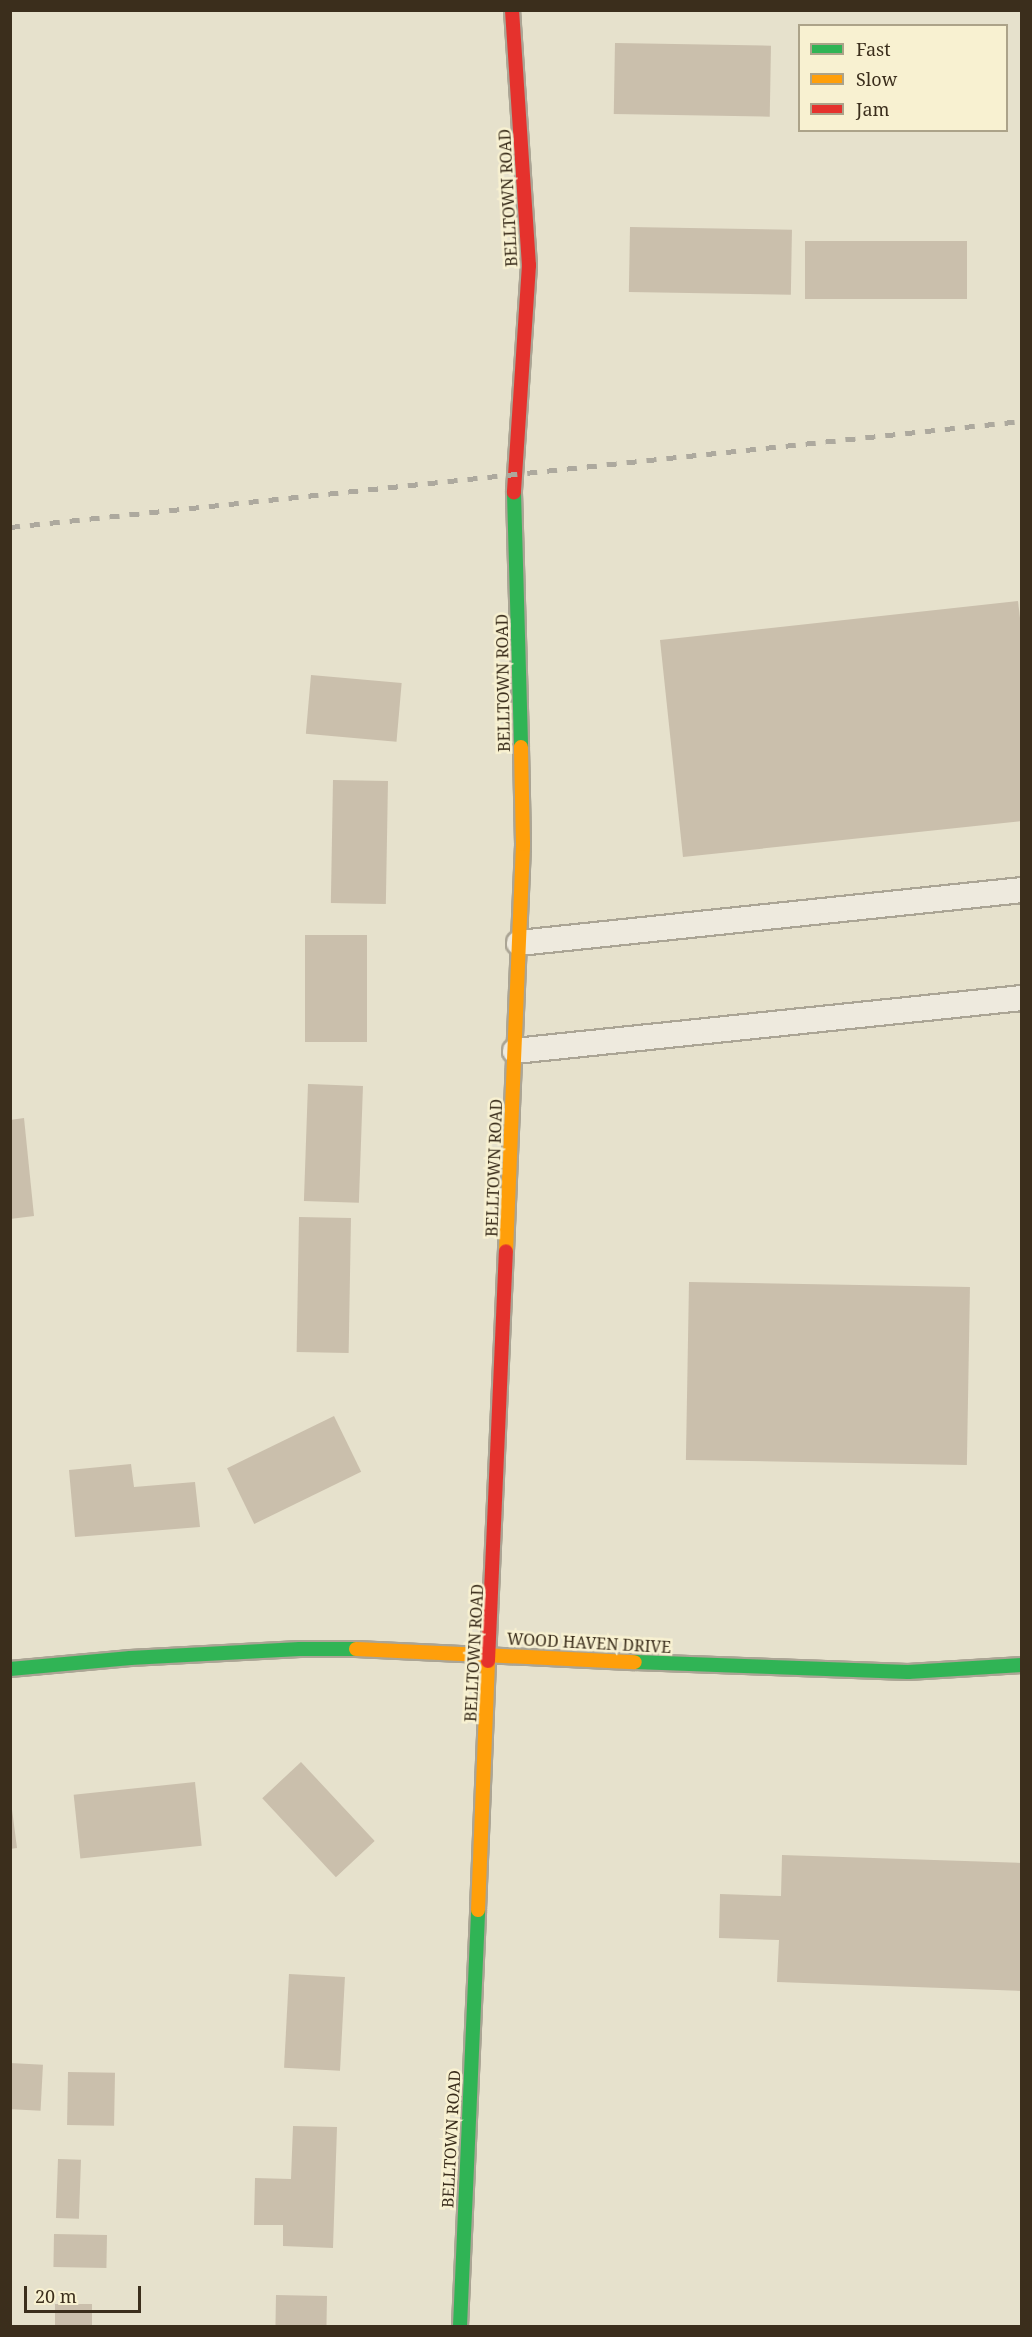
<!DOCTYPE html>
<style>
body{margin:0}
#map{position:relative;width:1032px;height:2337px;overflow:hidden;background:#e6e1cc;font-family:"Noto Serif",serif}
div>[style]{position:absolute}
.building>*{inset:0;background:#cabfac;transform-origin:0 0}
.roads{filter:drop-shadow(2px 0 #aba595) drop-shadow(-2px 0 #aba595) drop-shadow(0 2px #aba595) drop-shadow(0 -2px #aba595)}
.lane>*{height:24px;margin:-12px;padding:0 12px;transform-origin:12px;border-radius:12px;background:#eeeade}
.fast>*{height:14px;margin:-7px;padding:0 7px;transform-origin:7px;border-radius:7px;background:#30b455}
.slow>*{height:14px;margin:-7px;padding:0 7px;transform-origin:7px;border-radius:7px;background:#ff9f0a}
.jam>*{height:14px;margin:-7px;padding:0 7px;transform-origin:7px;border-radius:7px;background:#e5322d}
.rail>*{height:4.5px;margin-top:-2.25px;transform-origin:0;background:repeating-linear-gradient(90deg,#ada99e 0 10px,transparent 0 20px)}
span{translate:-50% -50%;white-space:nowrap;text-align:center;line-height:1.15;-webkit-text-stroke:5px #f8f1d1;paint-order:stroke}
.street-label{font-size:16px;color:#3b2e1c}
.frame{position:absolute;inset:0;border:12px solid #3b2e1c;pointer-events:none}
.legend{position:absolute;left:798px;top:24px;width:210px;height:108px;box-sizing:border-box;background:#f8f1d1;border:2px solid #aca389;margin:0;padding:8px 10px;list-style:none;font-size:18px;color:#3b2e1c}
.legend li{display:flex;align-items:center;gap:12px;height:30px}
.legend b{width:30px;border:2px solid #aca389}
.scale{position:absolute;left:24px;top:2286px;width:117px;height:27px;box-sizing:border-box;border:3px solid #3b2e1c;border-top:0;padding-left:8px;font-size:18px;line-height:21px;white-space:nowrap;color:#3b2e1c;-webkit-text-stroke:4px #f8f1d1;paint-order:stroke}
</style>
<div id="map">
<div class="building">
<div style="left:615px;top:43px;width:156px;height:71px;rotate:1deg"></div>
<div style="left:630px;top:227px;width:162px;height:65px;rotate:1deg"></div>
<div style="left:805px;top:241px;width:162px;height:58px"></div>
<div style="clip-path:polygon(1018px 601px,1022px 635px,1022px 821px,683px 857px,660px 640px)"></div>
<div style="left:311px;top:675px;width:91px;height:59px;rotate:5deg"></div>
<div style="left:333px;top:780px;width:55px;height:123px;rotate:1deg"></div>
<div style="left:305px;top:935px;width:62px;height:107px"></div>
<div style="left:308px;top:1084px;width:55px;height:117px;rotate:2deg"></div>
<div style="clip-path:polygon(24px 1118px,34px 1216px,10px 1219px,10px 1120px)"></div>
<div style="left:299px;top:1217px;width:52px;height:135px;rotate:1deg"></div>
<div style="left:689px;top:1282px;width:281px;height:178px;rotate:1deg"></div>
<div style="left:334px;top:1416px;width:62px;height:119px;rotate:64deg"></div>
<div style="clip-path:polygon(131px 1464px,134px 1487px,195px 1482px,200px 1527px,75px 1537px,69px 1470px)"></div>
<div style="left:301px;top:1762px;width:108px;height:53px;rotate:47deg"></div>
<div style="left:195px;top:1782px;width:64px;height:122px;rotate:84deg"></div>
<div style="clip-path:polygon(10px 1794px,17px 1848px,10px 1849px)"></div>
<div style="clip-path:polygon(782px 1855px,1022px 1863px,1022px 1991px,777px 1982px,779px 1940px,719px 1938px,720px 1894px,781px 1896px)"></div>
<div style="left:289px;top:1974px;width:56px;height:94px;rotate:3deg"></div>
<div style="left:10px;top:2063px;width:33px;height:46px;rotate:3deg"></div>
<div style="left:68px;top:2072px;width:47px;height:53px;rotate:1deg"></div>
<div style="clip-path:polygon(293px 2126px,337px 2127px,333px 2248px,283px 2246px,283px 2225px,254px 2225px,255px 2178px,291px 2179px)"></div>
<div style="left:58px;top:2159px;width:23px;height:59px;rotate:2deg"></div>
<div style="left:54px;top:2234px;width:53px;height:33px;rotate:1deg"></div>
<div style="left:276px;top:2295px;width:51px;height:31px;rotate:1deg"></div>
<div style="left:55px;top:2304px;width:37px;height:22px"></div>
</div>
<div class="roads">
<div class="lane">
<div style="left:519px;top:943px;width:506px;rotate:-6.01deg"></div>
<div style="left:515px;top:1051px;width:510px;rotate:-5.97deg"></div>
</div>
<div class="fast">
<div style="left:514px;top:493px;width:254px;rotate:88.4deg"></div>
<div style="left:635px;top:1662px;width:273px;rotate:2.1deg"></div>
<div style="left:908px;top:1672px;width:114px;rotate:-3.5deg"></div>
<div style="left:10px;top:1669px;width:121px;rotate:-5.2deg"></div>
<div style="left:130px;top:1658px;width:170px;rotate:-3deg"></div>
<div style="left:300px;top:1649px;width:56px"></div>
<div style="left:460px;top:2326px;width:416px;rotate:-87.5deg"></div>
</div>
<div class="slow">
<div style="left:506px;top:1251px;width:407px;rotate:-87.6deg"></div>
<div style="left:523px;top:844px;width:97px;rotate:-91.2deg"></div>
<div style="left:356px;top:1649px;width:279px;rotate:2.7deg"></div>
<div style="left:478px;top:1910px;width:249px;rotate:-87.7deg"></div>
</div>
<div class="jam">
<div style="left:512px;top:10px;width:256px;rotate:86.2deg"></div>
<div style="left:529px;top:265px;width:228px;rotate:93.8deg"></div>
<div style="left:488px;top:1661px;width:410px;rotate:-87.5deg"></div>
</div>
</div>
<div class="rail">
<div style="left:10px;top:527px;width:1018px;rotate:-5.98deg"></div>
</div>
<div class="street-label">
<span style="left:508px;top:198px;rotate:-93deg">BELLTOWN ROAD</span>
<span style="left:503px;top:683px;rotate:-91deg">BELLTOWN ROAD</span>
<span style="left:494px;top:1168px;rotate:-88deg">BELLTOWN ROAD</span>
<span style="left:589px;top:1643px;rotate:3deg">WOOD HAVEN DRIVE</span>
<span style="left:474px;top:1653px;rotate:-87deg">BELLTOWN ROAD</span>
<span style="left:451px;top:2139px;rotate:-87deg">BELLTOWN ROAD</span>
</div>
<div class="frame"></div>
<ul class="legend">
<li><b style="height:8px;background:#30b455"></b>Fast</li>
<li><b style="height:8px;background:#ff9f0a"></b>Slow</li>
<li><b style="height:8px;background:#e5322d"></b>Jam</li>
</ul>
<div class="scale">20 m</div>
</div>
